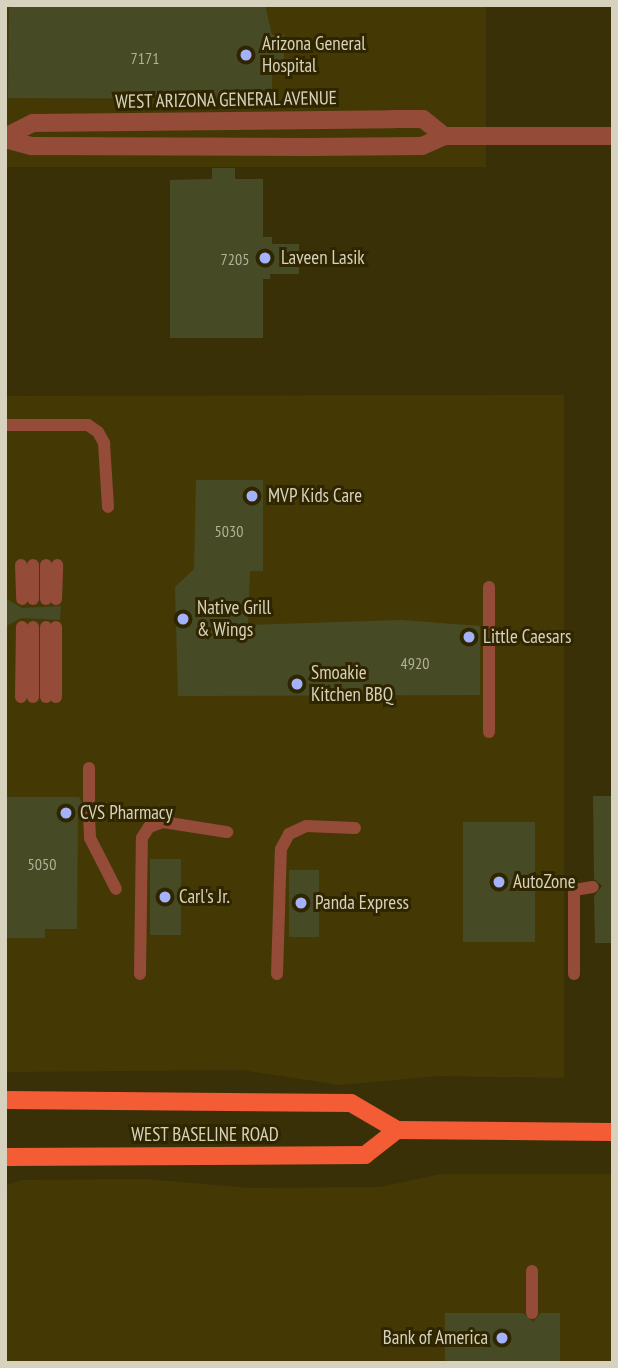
<!DOCTYPE html>
<style>
body{margin:0}
#map{position:relative;width:618px;height:1368px;overflow:hidden;background:#393007;font-family:"PT Sans Narrow",sans-serif}
div>[style]{position:absolute}
.built>*{inset:0;background:#443905;transform-origin:0 0}
.building>*{inset:0;background:#464b25;transform-origin:0 0}
.lane>*{height:12px;margin:-6px;padding:0 6px;transform-origin:6px;border-radius:6px;background:#944b38}
.street>*{height:18px;margin:-9px;padding:0 9px;transform-origin:9px;border-radius:9px;background:#944b38}
.primary>*{height:18px;margin:-9px;padding:0 9px;transform-origin:9px;border-radius:9px;background:#f35c34}
.dots>*{width:19px;height:19px;translate:-50% -50%;box-sizing:border-box;border:4px solid #2f2600;border-radius:50%}
span{translate:-50% -50%;white-space:nowrap;text-align:center;line-height:1.15;-webkit-text-stroke:6px #2f2600;paint-order:stroke}
.number-label{font-size:16px;color:#b3b097}
.number-label span{-webkit-text-stroke-width:0}
.poi-label{font-size:19px;color:#d7d2bd}
.left{translate:0 -50%;text-align:left}
.right{translate:-100% -50%;text-align:right}
.street-label{font-size:19px;color:#d7d2bd}
.frame{position:absolute;inset:0;border:7px solid #d7d2bd;pointer-events:none}
</style>
<div id="map">
<div class="built">
<div style="left:5px;top:5px;width:481px;height:162px"></div>
<div style="clip-path:polygon(564px 395px,564px 1078px,439px 1076px,340px 1085px,242px 1070px,5px 1072px,5px 396px)"></div>
<div style="clip-path:polygon(441px 1174px,613px 1174px,613px 1363px,5px 1363px,5px 1186px,22px 1180px,145px 1179px,250px 1188px,380px 1187px)"></div>
</div>
<div class="building">
<div style="clip-path:polygon(9px 5px,265px 5px,272px 35px,284px 35px,284px 72px,272px 72px,272px 90px,249px 90px,249px 99px,8px 98px)"></div>
<div style="clip-path:polygon(212px 168px,235px 168px,235px 179px,263px 179px,263px 237px,272px 237px,272px 244px,299px 244px,299px 274px,270px 274px,270px 279px,263px 279px,263px 338px,170px 338px,170px 180px,212px 179px)"></div>
<div style="clip-path:polygon(196px 480px,263px 480px,263px 571px,250px 571px,248px 625px,401px 620px,480px 626px,480px 695px,178px 696px,175px 587px,194px 569px)"></div>
<div style="clip-path:polygon(5px 598px,22px 608px,61px 606px,60px 620px,21px 618px,5px 627px)"></div>
<div style="clip-path:polygon(593px 796px,613px 796px,613px 943px,595px 943px,594px 896px,602px 886px,594px 879px)"></div>
<div style="clip-path:polygon(5px 797px,79px 797px,86px 809px,78px 817px,77px 929px,45px 929px,45px 938px,5px 938px)"></div>
<div style="left:463px;top:822px;width:72px;height:120px"></div>
<div style="left:150px;top:859px;width:31px;height:76px"></div>
<div style="left:289px;top:870px;width:30px;height:67px"></div>
<div style="clip-path:polygon(445px 1313px,523px 1313px,533px 1322px,541px 1313px,560px 1313px,560px 1363px,445px 1363px)"></div>
</div>
<div class="lane">
<div style="left:5px;top:425px;width:83px"></div>
<div style="left:88px;top:425px;width:12px;rotate:35deg"></div>
<div style="left:98px;top:432px;width:13px;rotate:61deg"></div>
<div style="left:104px;top:443px;width:64px;rotate:86.4deg"></div>
<div style="left:21px;top:565px;width:34px;rotate:88deg"></div>
<div style="left:33px;top:599px;width:34px;rotate:-90deg"></div>
<div style="left:46px;top:599px;width:34px;rotate:-90deg"></div>
<div style="left:56px;top:599px;width:34px;rotate:-88deg"></div>
<div style="left:33px;top:627px;width:70px;rotate:90deg"></div>
<div style="left:56px;top:627px;width:70px;rotate:90deg"></div>
<div style="left:21px;top:697px;width:70px;rotate:-89.2deg"></div>
<div style="left:46px;top:697px;width:70px;rotate:-90deg"></div>
<div style="left:489px;top:732px;width:145px;rotate:-90deg"></div>
<div style="left:89px;top:768px;width:33px;rotate:90deg"></div>
<div style="left:89px;top:817px;width:21px;rotate:87deg"></div>
<div style="left:90px;top:838px;width:57px;rotate:63deg"></div>
<div style="left:140px;top:974px;width:136px;rotate:-89.2deg"></div>
<div style="left:142px;top:838px;width:13px;rotate:-58deg"></div>
<div style="left:149px;top:827px;width:15px;rotate:-20deg"></div>
<div style="left:163px;top:822px;width:65px;rotate:8.9deg"></div>
<div style="left:277px;top:974px;width:125px;rotate:-88.2deg"></div>
<div style="left:281px;top:849px;width:17px;rotate:-62deg"></div>
<div style="left:289px;top:834px;width:19px;rotate:-25deg"></div>
<div style="left:306px;top:826px;width:49px;rotate:2.3deg"></div>
<div style="left:574px;top:974px;width:84px;rotate:-90deg"></div>
<div style="left:574px;top:890px;width:19px;rotate:-9deg"></div>
<div style="left:532px;top:1271px;width:42px;rotate:90deg"></div>
</div>
<div class="street">
<div style="left:5px;top:137px;width:31px;rotate:-27deg"></div>
<div style="left:33px;top:123px;width:360px;rotate:-0.6deg"></div>
<div style="left:393px;top:119px;width:30px"></div>
<div style="left:423px;top:119px;width:27px;rotate:39deg"></div>
<div style="left:5px;top:139px;width:28px;rotate:15deg"></div>
<div style="left:32px;top:146px;width:275px;rotate:0.2deg"></div>
<div style="left:307px;top:147px;width:115px;rotate:-0.5deg"></div>
<div style="left:422px;top:146px;width:24px;rotate:-24deg"></div>
<div style="left:444px;top:136px;width:169px"></div>
</div>
<div class="primary">
<div style="left:5px;top:1100px;width:346px;rotate:0.5deg"></div>
<div style="left:351px;top:1103px;width:53px;rotate:30.4deg"></div>
<div style="left:397px;top:1130px;width:216px;rotate:0.5deg"></div>
<div style="left:5px;top:1157px;width:360px;rotate:-0.3deg"></div>
<div style="left:365px;top:1155px;width:41px;rotate:-38deg"></div>
</div>
<div class="dots">
<div style="left:246px;top:55px;background:#a4b2fc"></div>
<div style="left:265px;top:258px;background:#a4b2fc"></div>
<div style="left:252px;top:496px;background:#a4b2fc"></div>
<div style="left:183px;top:619px;background:#a4b2fc"></div>
<div style="left:469px;top:637px;background:#a4b2fc"></div>
<div style="left:297px;top:684px;background:#a4b2fc"></div>
<div style="left:66px;top:813px;background:#a4b2fc"></div>
<div style="left:499px;top:882px;background:#a4b2fc"></div>
<div style="left:165px;top:897px;background:#a4b2fc"></div>
<div style="left:301px;top:903px;background:#a4b2fc"></div>
<div style="left:502px;top:1338px;background:#a4b2fc"></div>
</div>
<div class="number-label">
<span style="left:145px;top:58px">7171</span>
<span style="left:235px;top:259px">7205</span>
<span style="left:229px;top:531px">5030</span>
<span style="left:415px;top:663px">4920</span>
<span style="left:42px;top:864px">5050</span>
</div>
<div class="poi-label">
<span class="left" style="left:262px;top:55px">Arizona General<br>Hospital</span>
<span class="left" style="left:281px;top:258px">Laveen Lasik</span>
<span class="left" style="left:268px;top:496px">MVP Kids Care</span>
<span class="left" style="left:197px;top:619px">Native Grill<br>&amp; Wings</span>
<span class="left" style="left:483px;top:637px">Little Caesars</span>
<span class="left" style="left:311px;top:684px">Smoakie<br>Kitchen BBQ</span>
<span class="left" style="left:80px;top:813px">CVS Pharmacy</span>
<span class="left" style="left:513px;top:882px">AutoZone</span>
<span class="left" style="left:179px;top:897px">Carl's Jr.</span>
<span class="left" style="left:315px;top:903px">Panda Express</span>
<span class="right" style="left:488px;top:1338px">Bank of America</span>
</div>
<div class="street-label">
<span style="left:226px;top:100px;rotate:-1deg">WEST ARIZONA GENERAL AVENUE</span>
<span style="left:205px;top:1135px">WEST BASELINE ROAD</span>
</div>
<div class="frame"></div>
</div>
